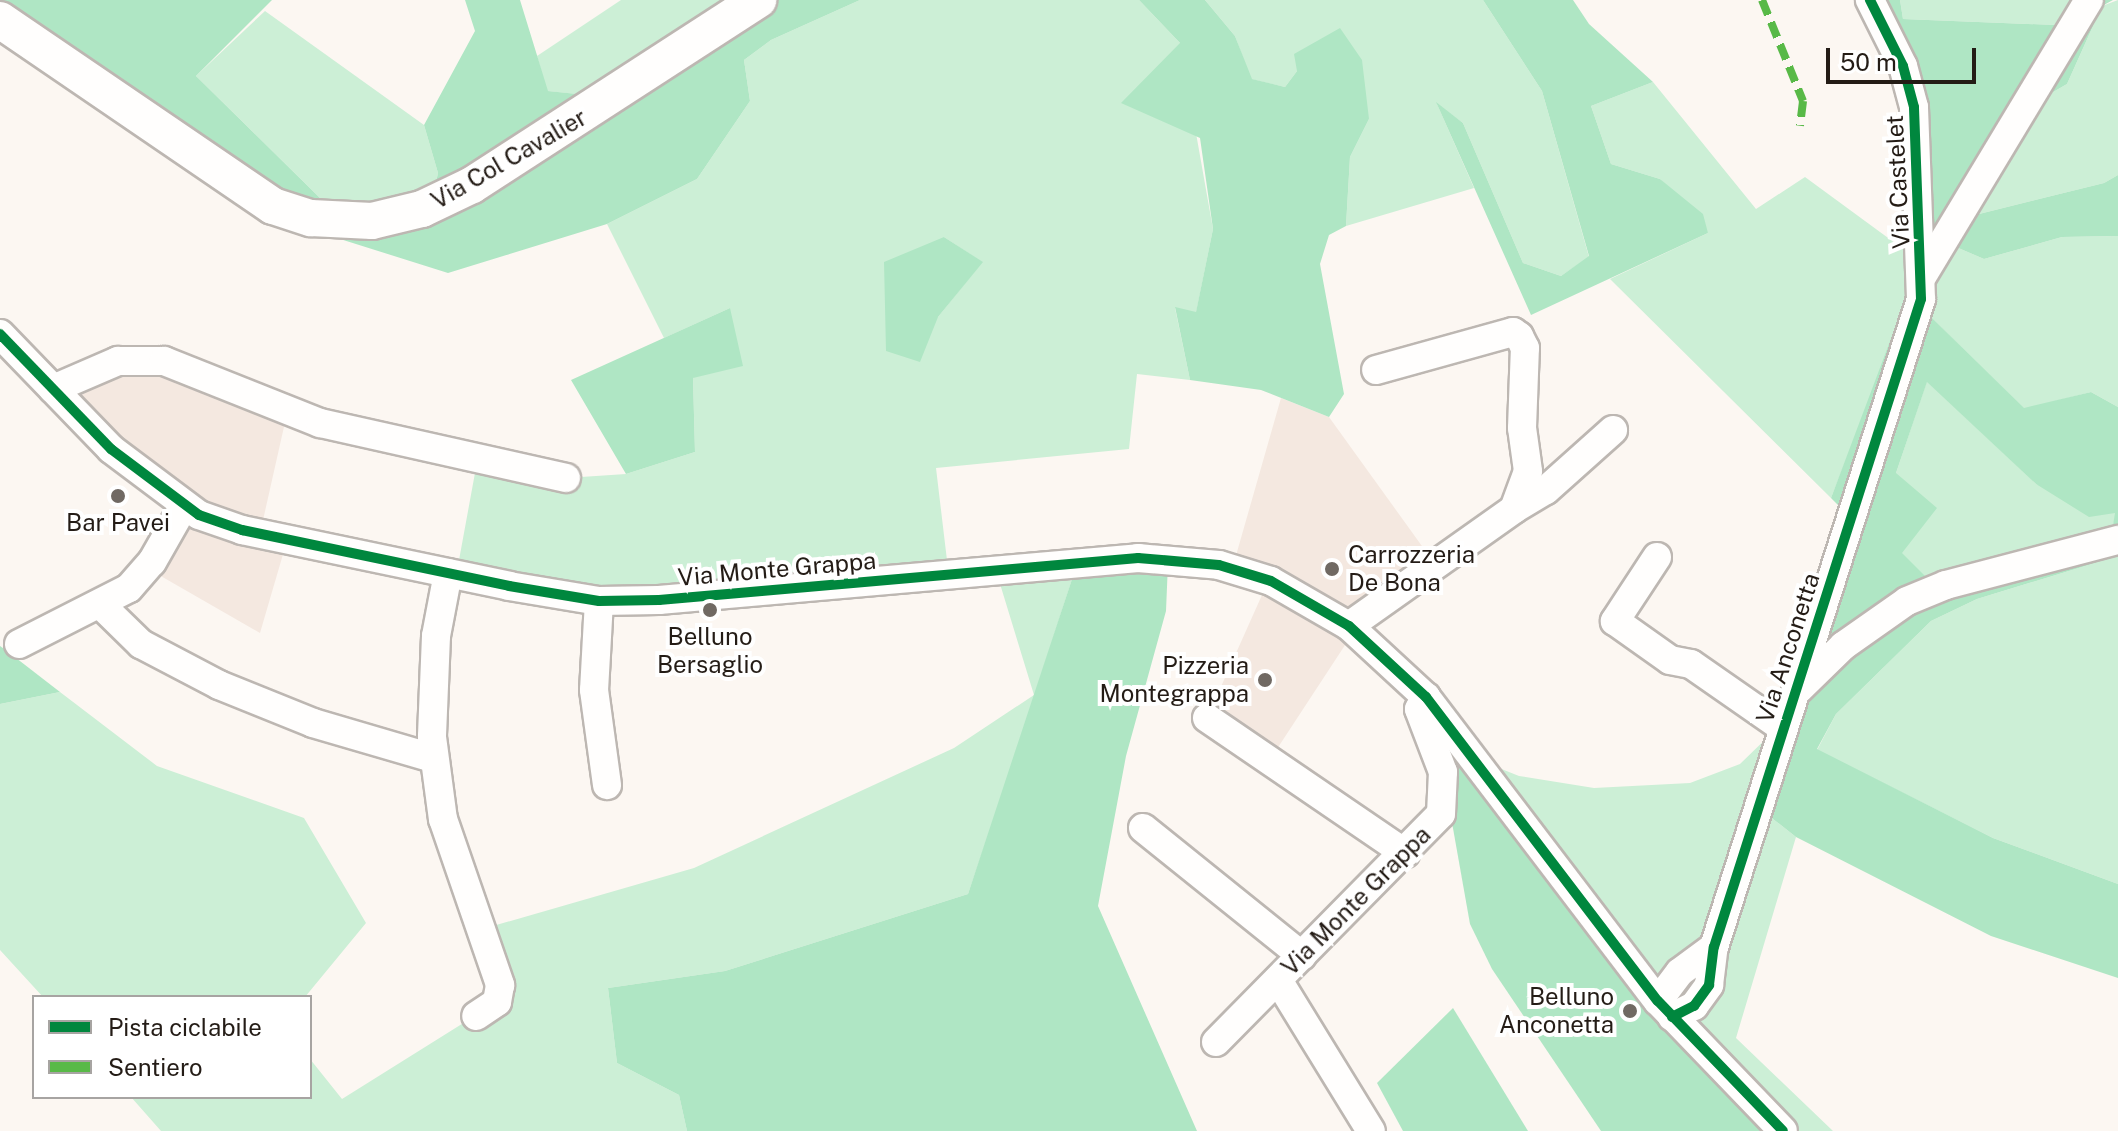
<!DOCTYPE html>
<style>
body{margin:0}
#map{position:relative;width:2118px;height:1131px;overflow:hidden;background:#fcf7f2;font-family:"Public Sans",sans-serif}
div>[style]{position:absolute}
.built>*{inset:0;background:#f4e8e0}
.green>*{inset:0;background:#ccefd6}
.forest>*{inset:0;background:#afe6c4}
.roads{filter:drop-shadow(2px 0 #bdb7b2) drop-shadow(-2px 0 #bdb7b2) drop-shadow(0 2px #bdb7b2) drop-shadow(0 -2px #bdb7b2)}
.minor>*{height:28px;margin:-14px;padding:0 14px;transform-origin:14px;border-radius:14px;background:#fffefd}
.major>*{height:36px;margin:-18px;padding:0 18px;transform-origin:18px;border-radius:18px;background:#fffefd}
.quiet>*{height:8px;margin-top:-4px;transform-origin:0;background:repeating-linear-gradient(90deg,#58b947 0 16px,transparent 0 24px)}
.cycleway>*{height:10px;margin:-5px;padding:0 5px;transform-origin:5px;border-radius:5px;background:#00873e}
.dots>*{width:22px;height:22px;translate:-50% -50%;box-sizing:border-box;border:4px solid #fff;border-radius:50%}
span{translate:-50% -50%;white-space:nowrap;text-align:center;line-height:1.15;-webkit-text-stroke:8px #fff;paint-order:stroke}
.street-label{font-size:24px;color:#241c16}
.poi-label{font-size:24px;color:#241c16}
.left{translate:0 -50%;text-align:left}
.right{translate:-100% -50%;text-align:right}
.legend{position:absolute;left:32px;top:995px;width:280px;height:104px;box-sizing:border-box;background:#fff;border:2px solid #a7a4a2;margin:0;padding:10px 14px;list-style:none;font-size:24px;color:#241c16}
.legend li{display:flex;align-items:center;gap:16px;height:40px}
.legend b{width:40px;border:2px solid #a7a4a2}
.scale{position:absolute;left:1826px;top:48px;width:150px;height:36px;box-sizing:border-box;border:4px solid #241c16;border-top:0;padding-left:10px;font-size:24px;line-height:28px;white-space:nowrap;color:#241c16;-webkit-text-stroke:6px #fff;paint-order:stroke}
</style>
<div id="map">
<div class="built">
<div style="clip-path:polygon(134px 354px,288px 409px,259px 538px,286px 544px,260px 633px,159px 575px,179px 508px,44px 386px)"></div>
<div style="clip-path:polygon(1281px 398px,1329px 417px,1432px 560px,1351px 636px,1273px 755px,1211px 709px,1266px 586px,1231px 573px)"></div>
</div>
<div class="green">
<div style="clip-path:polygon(621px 0,729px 0,636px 100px,547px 91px,537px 56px)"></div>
<div style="clip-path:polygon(evenodd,860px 0,1139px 0,1180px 43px,1213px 229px,1196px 313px,1175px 308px,1190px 380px,1137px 374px,1129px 449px,936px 468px,949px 577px,671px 606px,455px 582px,477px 462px,566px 478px,626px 474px,695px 452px,693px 378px,730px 308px,664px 338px,607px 224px,697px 179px,750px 101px,744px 60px,771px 40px,860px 0,944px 237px,982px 262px,938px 317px,944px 237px)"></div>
<div style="clip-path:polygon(1205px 0,1483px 0,1542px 91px,1589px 257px,1561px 276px,1523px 263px,1463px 123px,1437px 104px,1474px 188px,1346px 226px,1350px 157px,1369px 119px,1297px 71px,1285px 87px,1251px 79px,1235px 36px)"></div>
<div style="clip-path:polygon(1900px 0,2075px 0,2055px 25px,1903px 19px)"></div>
<div style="clip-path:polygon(2118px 0,2118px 175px,2104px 183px,1979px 214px,1970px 191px,2008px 118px,2067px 84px,2102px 6px)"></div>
<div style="clip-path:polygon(265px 11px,424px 125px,438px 173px,428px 219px,320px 198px,196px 76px)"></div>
<div style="clip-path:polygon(1653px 82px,1756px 209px,1805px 177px,1910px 254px,1928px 235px,1984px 259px,2062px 237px,2118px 236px,2118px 407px,2091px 392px,2024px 409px,1928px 314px,1851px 447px,1831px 498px,1610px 279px,1708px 233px,1660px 179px,1611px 164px,1591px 106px)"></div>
<div style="clip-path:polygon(1927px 381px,2036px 484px,2116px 512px,2112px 531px,1919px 606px,1902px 554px,1896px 473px)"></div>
<div style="clip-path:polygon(2118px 556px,2118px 884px,1993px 838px,1817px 750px,1836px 714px,1931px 621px,1977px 599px)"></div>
<div style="clip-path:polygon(1075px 570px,1010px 771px,968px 894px,725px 971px,608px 988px,617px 1063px,679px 1095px,687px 1131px,161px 1131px,131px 1097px,310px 1097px,310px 1059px,342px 1099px,497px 1002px,479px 930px,694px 868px,954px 748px,1034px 695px,997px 574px)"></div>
<div style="clip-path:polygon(60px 692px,157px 766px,304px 818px,366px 923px,305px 997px,43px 997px,0 950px,0 704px)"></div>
<div style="clip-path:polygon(1776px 729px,1754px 804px,1796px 837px,1736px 1038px,1833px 1131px,1760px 1131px,1479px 760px,1519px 776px,1594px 788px,1690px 783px,1740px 764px)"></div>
</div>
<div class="forest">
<div style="clip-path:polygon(0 0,272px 0,196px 76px,320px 198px,428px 219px,438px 173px,424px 125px,475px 31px,465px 0,520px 0,548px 91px,636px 100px,729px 0,860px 0,771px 40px,744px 60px,750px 101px,697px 179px,607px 224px,448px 273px,302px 227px,0 32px)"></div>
<div style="clip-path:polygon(1139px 0,1205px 0,1235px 36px,1252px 79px,1285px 87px,1297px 71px,1294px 54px,1340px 28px,1362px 60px,1369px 119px,1350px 157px,1346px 226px,1329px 235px,1320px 264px,1344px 394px,1329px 417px,1261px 390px,1190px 380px,1175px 307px,1196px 312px,1213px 229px,1200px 138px,1121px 103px,1180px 43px)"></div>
<div style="clip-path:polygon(1483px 0,1573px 0,1589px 24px,1653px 82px,1591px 106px,1611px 164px,1660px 179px,1703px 214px,1708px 233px,1531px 315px,1436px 102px,1463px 123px,1523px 263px,1561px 276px,1589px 256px,1542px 91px)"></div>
<div style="clip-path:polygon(1876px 0,1900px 0,1903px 19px,2055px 25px,2075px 0,2113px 0,2102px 6px,2067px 84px,2008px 118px,1970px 191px,1979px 214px,2104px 183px,2118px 175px,2118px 236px,2062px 237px,1984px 259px,1928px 235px)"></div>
<div style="clip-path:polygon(944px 237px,983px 262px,938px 317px,920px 362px,886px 351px,884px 262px)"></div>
<div style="clip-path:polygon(evenodd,1904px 304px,1928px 314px,2024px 408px,2091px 392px,2118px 407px,2118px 556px,1977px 599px,1931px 621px,1836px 714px,1817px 749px,1993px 838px,2118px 884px,2118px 978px,1991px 936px,1796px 837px,1754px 804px,1844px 511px,1831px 498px,1904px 304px,1927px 382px,2036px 484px,2089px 517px,2115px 513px,2112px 531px,1928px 579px,1902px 553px,1937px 508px,1896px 473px,1927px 382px)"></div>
<div style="clip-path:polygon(730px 308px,743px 366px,693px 378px,695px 452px,626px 474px,571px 380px)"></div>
<div style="clip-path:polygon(1168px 563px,1166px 611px,1126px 756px,1098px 906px,1197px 1131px,687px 1131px,679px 1095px,617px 1063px,608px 988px,725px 971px,968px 894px,1075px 570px)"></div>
<div style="clip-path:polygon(0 646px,7px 651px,60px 692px,0 704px)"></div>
<div style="clip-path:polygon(1479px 760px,1729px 1085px,1760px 1131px,1601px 1131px,1492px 969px,1470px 924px,1443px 772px)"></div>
<div style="clip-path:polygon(1453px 1008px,1528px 1131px,1403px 1131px,1377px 1083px)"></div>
</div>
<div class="roads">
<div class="minor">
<div style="left:1923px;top:275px;width:321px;rotate:-58.9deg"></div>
<div style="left:0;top:334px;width:160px;rotate:46deg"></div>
<div style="left:111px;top:449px;width:110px;rotate:36.9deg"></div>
<div style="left:199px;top:515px;width:46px;rotate:19.2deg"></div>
<div style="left:242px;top:530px;width:273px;rotate:11.8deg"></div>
<div style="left:509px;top:586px;width:91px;rotate:9.5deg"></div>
<div style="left:599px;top:601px;width:60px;rotate:-1deg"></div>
<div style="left:659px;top:600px;width:481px;rotate:-5deg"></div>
<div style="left:1138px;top:558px;width:81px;rotate:4.9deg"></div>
<div style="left:1219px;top:565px;width:54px;rotate:17.1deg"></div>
<div style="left:1271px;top:581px;width:90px;rotate:30deg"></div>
<div style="left:1349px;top:626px;width:105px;rotate:42.7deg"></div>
<div style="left:1426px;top:697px;width:382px;rotate:52.7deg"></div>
<div style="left:1658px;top:1001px;width:180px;rotate:46.1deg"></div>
<div style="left:53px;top:389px;width:71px;rotate:-23.3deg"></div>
<div style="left:118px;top:361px;width:46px"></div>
<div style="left:164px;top:361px;width:168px;rotate:21.7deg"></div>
<div style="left:320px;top:423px;width:252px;rotate:12.6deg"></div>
<div style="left:1514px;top:509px;width:37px;rotate:-31deg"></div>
<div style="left:1546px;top:490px;width:90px;rotate:-41.8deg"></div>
<div style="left:1657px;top:557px;width:77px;rotate:123.3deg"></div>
<div style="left:1615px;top:621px;width:67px;rotate:35.3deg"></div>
<div style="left:1670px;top:660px;width:21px;rotate:11deg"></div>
<div style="left:1691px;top:664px;width:112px;rotate:34.8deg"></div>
<div style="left:448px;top:573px;width:64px;rotate:100.8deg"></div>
<div style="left:436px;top:636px;width:101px;rotate:92.3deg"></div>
<div style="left:432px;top:737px;width:83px;rotate:82.4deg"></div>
<div style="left:443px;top:819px;width:176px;rotate:71deg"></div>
<div style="left:500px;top:985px;width:17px;rotate:100deg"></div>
<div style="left:497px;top:1002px;width:25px;rotate:146deg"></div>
<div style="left:599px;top:601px;width:89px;rotate:93.2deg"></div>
<div style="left:594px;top:690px;width:96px;rotate:82.2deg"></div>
<div style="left:101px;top:605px;width:56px;rotate:44.3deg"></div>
<div style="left:141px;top:644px;width:88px;rotate:27.7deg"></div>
<div style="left:219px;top:685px;width:101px;rotate:22deg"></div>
<div style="left:313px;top:723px;width:125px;rotate:16.3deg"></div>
<div style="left:1349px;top:626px;width:202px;rotate:-35.3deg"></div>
<div style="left:1514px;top:509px;width:40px;rotate:-69.8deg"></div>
<div style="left:1528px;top:471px;width:43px;rotate:-97.9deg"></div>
<div style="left:1522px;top:428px;width:80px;rotate:-87.9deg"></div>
<div style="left:1525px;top:348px;width:13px;rotate:-117deg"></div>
<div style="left:1519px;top:336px;width:7px;rotate:-146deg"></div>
<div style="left:1513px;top:332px;width:142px;rotate:164.5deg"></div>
<div style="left:19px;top:644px;width:123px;rotate:-27deg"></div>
<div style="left:129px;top:588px;width:35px;rotate:-49deg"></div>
<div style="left:152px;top:562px;width:64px;rotate:-60.3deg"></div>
<div style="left:1799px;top:689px;width:62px;rotate:-44.3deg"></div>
<div style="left:1843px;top:646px;width:78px;rotate:-35.1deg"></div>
<div style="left:1907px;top:601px;width:42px;rotate:-22.3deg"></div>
<div style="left:1946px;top:585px;width:178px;rotate:-14.7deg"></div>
<div style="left:1207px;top:718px;width:240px;rotate:34.3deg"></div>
<div style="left:1143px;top:828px;width:204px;rotate:38.8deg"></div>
<div style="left:1278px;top:980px;width:177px;rotate:58.4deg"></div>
<div style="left:1658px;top:1001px;width:36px;rotate:-53deg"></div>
<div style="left:1680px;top:972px;width:42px;rotate:-36.3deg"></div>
<div style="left:1672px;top:1017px;width:25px;rotate:-27deg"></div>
<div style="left:1694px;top:1006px;width:26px;rotate:-54deg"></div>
<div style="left:1709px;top:985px;width:38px;rotate:-83deg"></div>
<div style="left:1714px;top:947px;width:680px;rotate:-72.28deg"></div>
<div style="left:1921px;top:299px;width:192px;rotate:-92.1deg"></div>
<div style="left:1914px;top:107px;width:42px;rotate:-105deg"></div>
<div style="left:1903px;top:66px;width:74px;rotate:-116.6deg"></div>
<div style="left:1216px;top:1042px;width:320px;rotate:-45.4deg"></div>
<div style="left:1441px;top:814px;width:42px;rotate:-87.3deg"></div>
<div style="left:1443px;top:772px;width:67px;rotate:-110.9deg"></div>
<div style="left:1419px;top:709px;width:14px;rotate:-60deg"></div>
</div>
<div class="major">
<div style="left:0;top:20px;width:330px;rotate:34.3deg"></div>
<div style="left:273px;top:206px;width:40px;rotate:18deg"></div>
<div style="left:311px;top:218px;width:61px;rotate:2.8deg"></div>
<div style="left:372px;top:221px;width:51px;rotate:-13.5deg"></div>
<div style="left:422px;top:209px;width:55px;rotate:-25.6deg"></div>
<div style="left:472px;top:185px;width:341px;rotate:-32.9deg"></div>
</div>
</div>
<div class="quiet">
<div style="left:1762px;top:0;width:109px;rotate:67.9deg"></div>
<div style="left:1803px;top:101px;width:25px;rotate:97deg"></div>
</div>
<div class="cycleway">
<div style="left:0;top:334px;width:160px;rotate:46deg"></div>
<div style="left:111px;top:449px;width:110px;rotate:36.9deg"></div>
<div style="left:199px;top:515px;width:46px;rotate:19.2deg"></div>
<div style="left:242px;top:530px;width:273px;rotate:11.8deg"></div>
<div style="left:509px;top:586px;width:91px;rotate:9.5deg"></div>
<div style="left:599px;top:601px;width:60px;rotate:-1deg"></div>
<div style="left:659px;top:600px;width:481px;rotate:-5deg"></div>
<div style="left:1138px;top:558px;width:81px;rotate:4.9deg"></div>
<div style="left:1219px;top:565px;width:54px;rotate:17.1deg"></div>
<div style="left:1271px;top:581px;width:90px;rotate:30deg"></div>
<div style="left:1349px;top:626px;width:105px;rotate:42.7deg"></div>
<div style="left:1426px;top:697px;width:382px;rotate:52.7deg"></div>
<div style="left:1658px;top:1001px;width:180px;rotate:46.1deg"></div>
<div style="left:1672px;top:1017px;width:25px;rotate:-27deg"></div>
<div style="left:1694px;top:1006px;width:26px;rotate:-54deg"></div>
<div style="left:1709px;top:985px;width:38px;rotate:-83deg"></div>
<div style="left:1714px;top:947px;width:680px;rotate:-72.28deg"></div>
<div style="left:1921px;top:299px;width:192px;rotate:-92.1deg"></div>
<div style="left:1914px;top:107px;width:42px;rotate:-105deg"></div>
<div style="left:1903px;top:66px;width:74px;rotate:-116.6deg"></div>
</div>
<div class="dots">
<div style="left:118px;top:496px;background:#706963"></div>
<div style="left:1332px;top:569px;background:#706963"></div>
<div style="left:710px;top:610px;background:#706963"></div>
<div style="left:1265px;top:680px;background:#706963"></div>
<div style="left:1630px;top:1011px;background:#706963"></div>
</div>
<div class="street-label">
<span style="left:509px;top:159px;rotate:-30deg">Via Col Cavalier</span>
<span style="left:1898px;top:182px;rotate:-93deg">Via Castelet</span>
<span style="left:777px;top:569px;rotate:-5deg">Via Monte Grappa</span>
<span style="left:1788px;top:648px;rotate:-72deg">Via Anconetta</span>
<span style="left:1356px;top:901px;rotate:-45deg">Via Monte Grappa</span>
</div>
<div class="poi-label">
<span style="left:118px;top:523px">Bar Pavei</span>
<span class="left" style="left:1348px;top:569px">Carrozzeria<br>De Bona</span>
<span style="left:710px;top:651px">Belluno<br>Bersaglio</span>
<span class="right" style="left:1249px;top:680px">Pizzeria<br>Montegrappa</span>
<span class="right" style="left:1614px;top:1011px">Belluno<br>Anconetta</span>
</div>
<ul class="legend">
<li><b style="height:10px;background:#00873e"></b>Pista ciclabile</li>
<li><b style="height:10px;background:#58b947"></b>Sentiero</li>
</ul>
<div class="scale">50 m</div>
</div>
